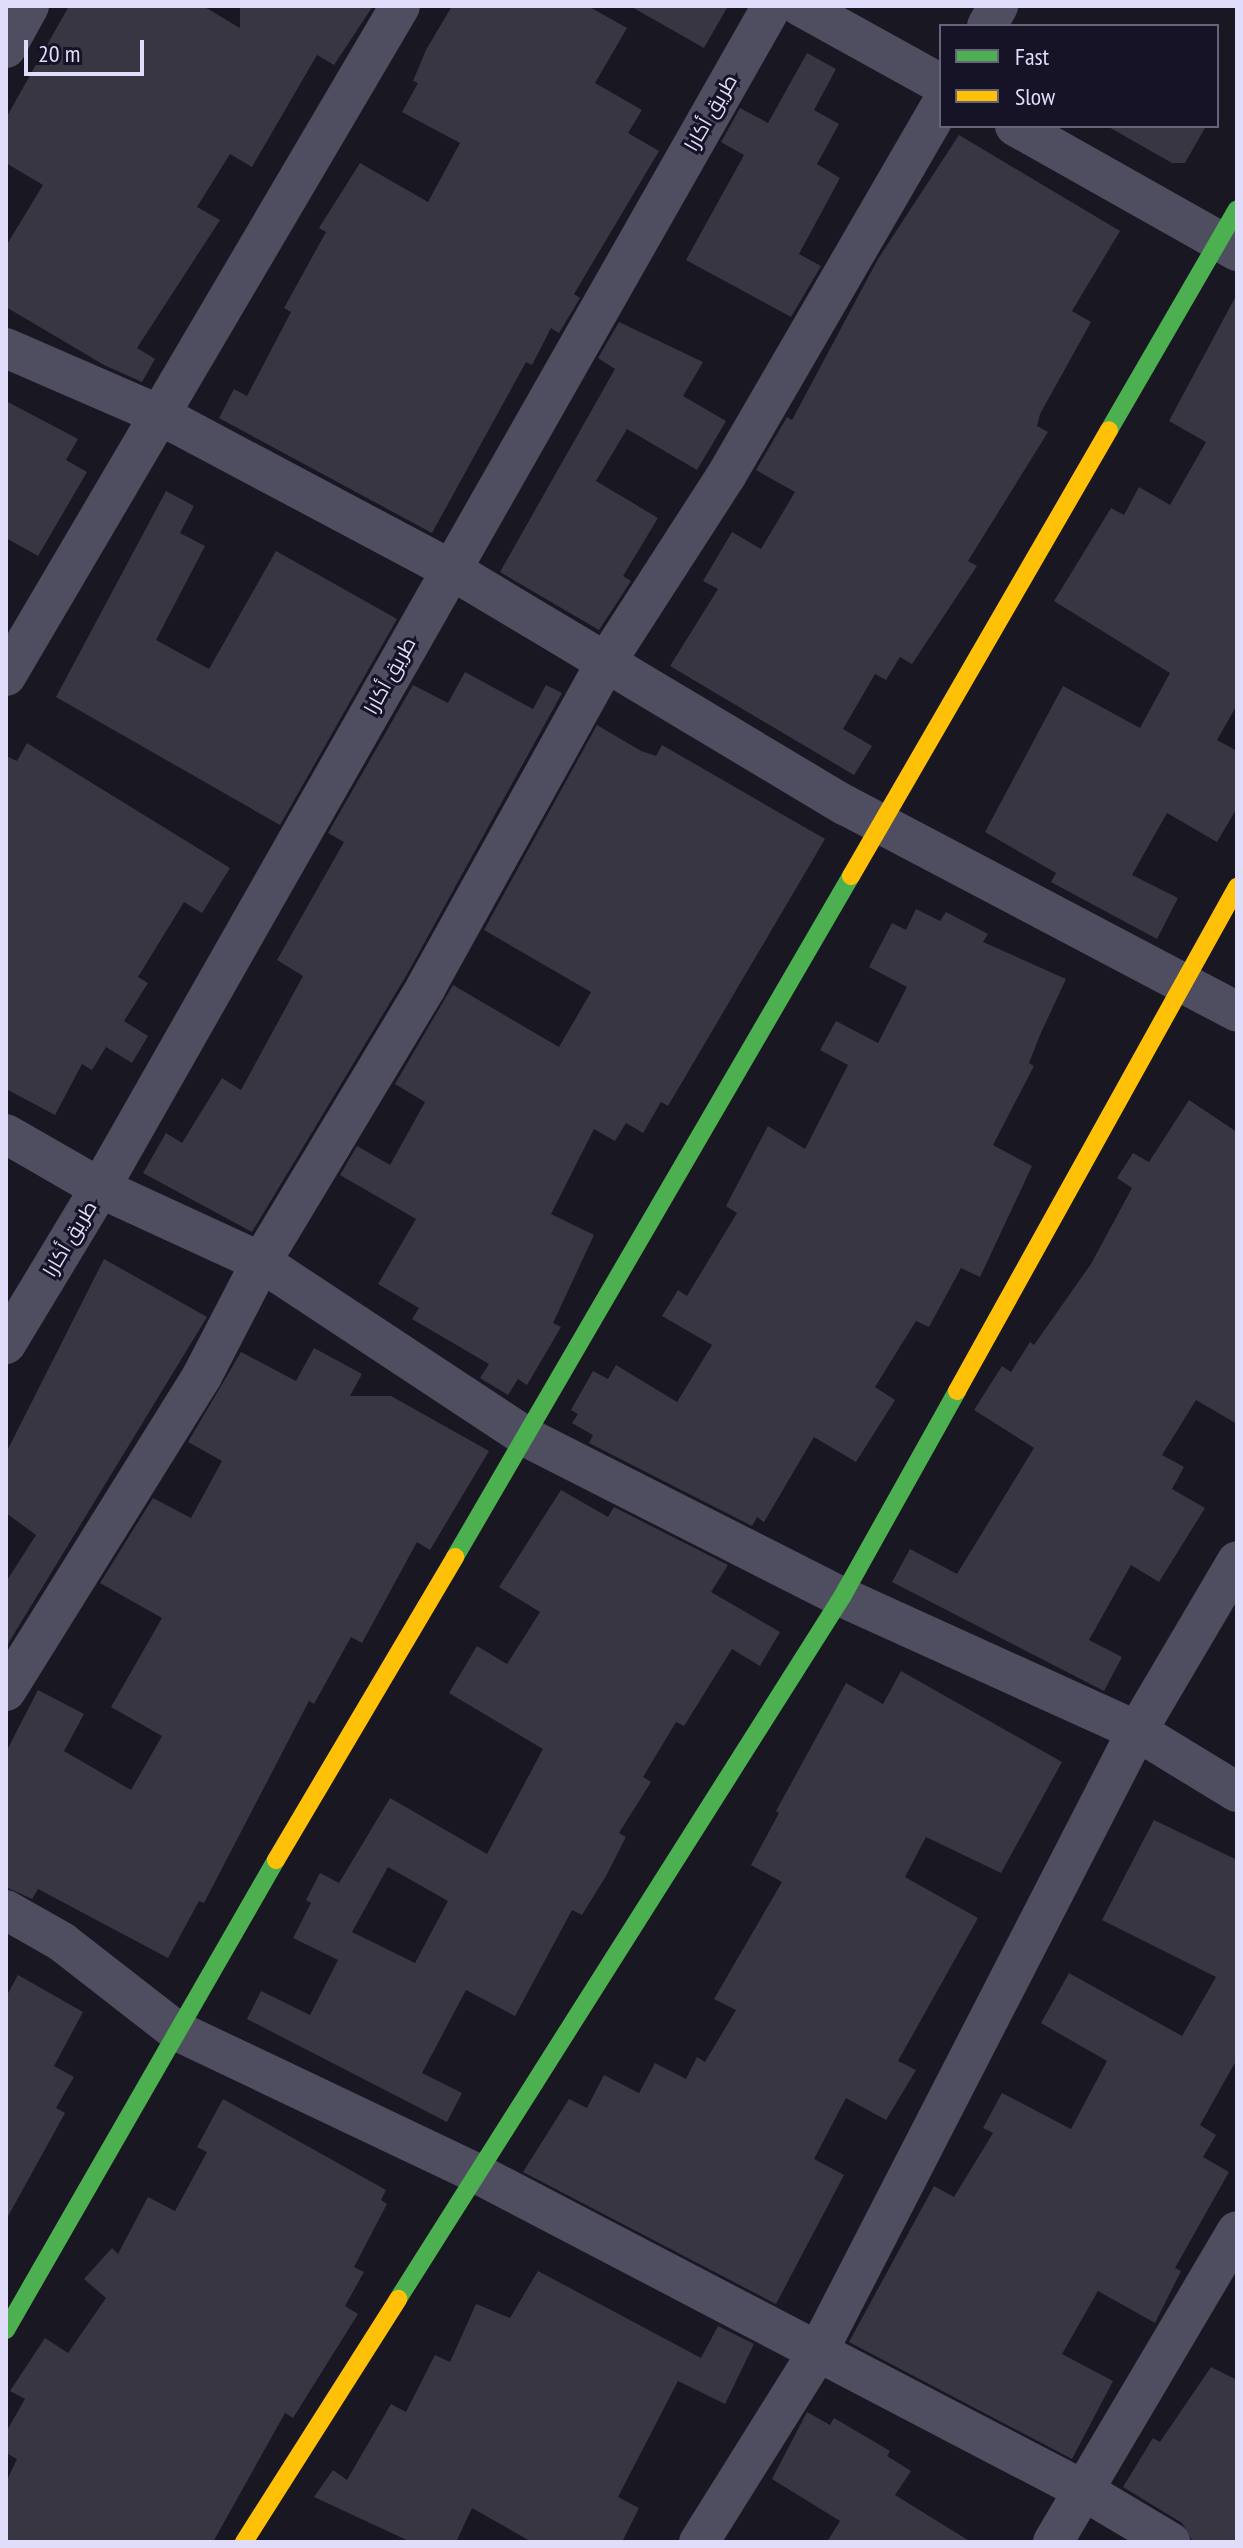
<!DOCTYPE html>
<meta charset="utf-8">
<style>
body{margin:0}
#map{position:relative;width:1243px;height:2548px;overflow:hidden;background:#191722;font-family:"PT Sans Narrow",Cairo,sans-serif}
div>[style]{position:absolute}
.building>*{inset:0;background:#383643}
.street>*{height:40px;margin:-20px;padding:0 20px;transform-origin:20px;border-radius:20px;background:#4f4d60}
.fast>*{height:18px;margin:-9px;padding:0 9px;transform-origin:9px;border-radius:9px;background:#4caf50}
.slow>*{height:18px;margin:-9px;padding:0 9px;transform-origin:9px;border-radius:9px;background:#ffc107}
span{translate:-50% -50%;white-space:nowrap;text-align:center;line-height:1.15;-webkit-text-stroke:6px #161326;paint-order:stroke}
.street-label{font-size:20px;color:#dfddfa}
.frame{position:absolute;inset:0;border:8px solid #dfddfa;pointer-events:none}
.legend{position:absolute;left:939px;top:24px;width:280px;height:104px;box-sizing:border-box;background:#161326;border:2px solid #66647b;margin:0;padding:10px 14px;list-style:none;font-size:24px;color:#dfddfa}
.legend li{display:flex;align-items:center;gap:16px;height:40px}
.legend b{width:40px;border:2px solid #66647b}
.scale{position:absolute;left:24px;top:40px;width:120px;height:36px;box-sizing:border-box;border:4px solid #dfddfa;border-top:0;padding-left:10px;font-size:24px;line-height:28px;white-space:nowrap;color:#dfddfa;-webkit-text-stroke:6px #161326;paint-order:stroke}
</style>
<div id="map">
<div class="building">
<div style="clip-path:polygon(69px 6px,203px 6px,240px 28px,240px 6px,373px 6px,334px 65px,317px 55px,252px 167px,230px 154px,197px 207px,220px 220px,137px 348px,155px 359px,142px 382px,104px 365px,6px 307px,6px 246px,43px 185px,6px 163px,6px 118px)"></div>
<div style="clip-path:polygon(452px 6px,588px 6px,627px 28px,595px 83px,642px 110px,628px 133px,659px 151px,574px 294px,580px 298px,559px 333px,551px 328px,532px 365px,526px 362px,432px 533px,219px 418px,234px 389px,247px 396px,291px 312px,284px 308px,326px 232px,319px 228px,360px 163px,428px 202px,460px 143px,402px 112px,418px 83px,413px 81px,426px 50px)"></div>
<div style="clip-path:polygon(630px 6px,728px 6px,704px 48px)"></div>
<div style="clip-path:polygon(807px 53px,836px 69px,814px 110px,839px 124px,817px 164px,840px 178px,799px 254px,821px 266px,791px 317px,686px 260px,744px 155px,721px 142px,740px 108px,768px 123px)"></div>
<div style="clip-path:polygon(1107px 126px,1206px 126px,1185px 163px,1172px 163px)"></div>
<div style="clip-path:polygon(959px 135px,1120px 231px,1072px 311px,1091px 322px,1040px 414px,1037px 426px,1048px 432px,968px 561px,977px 566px,912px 664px,900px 657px,886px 680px,875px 674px,843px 729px,872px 746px,854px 775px,670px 666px,718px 589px,703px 581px,732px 532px,761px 549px,795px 492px,756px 470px,787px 417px,792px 420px,878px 259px)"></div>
<div style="clip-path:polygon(1237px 294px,1237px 705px,1217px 740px,1237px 751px,1237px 808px,1217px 842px,1167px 813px,1132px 875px,1178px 898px,1157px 939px,1051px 882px,1056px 873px,985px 832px,1063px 686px,1140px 728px,1170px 673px,1054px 601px,1111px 508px,1124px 515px,1139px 487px,1170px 505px,1206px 442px,1169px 421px)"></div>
<div style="clip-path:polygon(619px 322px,703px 362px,683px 396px,726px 421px,697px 470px,627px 429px,596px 481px,658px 518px,623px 576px,631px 581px,599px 630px,500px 572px,615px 369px,598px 358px)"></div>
<div style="clip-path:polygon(6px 401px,78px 439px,66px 460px,87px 472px,38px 556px,6px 538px)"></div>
<div style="clip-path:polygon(166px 491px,194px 506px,180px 533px,205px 546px,156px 640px,209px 669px,276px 551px,397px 619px,280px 825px,56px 697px)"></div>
<div style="clip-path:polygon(465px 672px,533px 709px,546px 685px,562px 693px,406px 976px,252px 1232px,143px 1173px,166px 1133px,182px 1143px,222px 1078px,241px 1090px,303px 976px,277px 960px,344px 842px,328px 833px,413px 685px,448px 703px)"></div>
<div style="clip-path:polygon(597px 725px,641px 751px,656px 756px,662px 745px,825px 839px,668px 1106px,661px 1102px,643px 1133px,626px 1123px,615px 1141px,594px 1129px,551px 1214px,594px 1235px,553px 1323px,561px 1327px,527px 1385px,518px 1379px,508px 1395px,480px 1378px,489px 1364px,412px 1319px,419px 1308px,378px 1284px,416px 1219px,340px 1175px,357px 1146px,390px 1165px,425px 1102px,395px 1084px,453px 985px,559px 1047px,591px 992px,484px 930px)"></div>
<div style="clip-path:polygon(27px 743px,230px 868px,202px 913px,184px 902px,138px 977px,148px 983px,124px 1021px,148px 1036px,132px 1063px,106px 1047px,92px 1070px,82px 1064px,55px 1115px,6px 1089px,6px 756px,17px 761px)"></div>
<div style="clip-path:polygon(916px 909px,940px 921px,946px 912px,988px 934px,983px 942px,1066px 979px,1040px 1035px,1029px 1063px,1034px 1066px,993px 1145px,1032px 1166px,980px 1277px,961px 1268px,929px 1327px,916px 1321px,875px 1387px,895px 1400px,856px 1462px,814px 1437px,764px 1522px,757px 1517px,752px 1526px,589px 1443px,593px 1435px,572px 1423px,578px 1414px,571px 1410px,593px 1371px,608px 1379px,616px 1365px,677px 1402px,712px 1345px,662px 1316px,678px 1290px,687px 1296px,737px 1213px,726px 1206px,768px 1126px,805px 1149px,848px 1065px,820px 1050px,836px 1021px,878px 1043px,907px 987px,869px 967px,892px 923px,906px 930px)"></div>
<div style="clip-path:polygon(1189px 1100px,1237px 1132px,1237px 1424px,1196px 1400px,1162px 1455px,1184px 1467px,1172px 1489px,1205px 1508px,1159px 1582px,1131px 1565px,1089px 1640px,1122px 1657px,1104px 1691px,892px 1582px,910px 1549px,957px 1574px,1034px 1448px,974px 1410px,1002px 1366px,1011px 1372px,1030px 1342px,1034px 1345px,1091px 1264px,1132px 1188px,1117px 1178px,1133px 1153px,1149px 1162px)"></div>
<div style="clip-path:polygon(104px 1259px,207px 1317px,6px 1647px,6px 1582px,36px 1535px,6px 1513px,6px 1453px)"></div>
<div style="clip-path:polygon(314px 1348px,362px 1374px,350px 1396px,391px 1396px,489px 1451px,430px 1550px,417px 1542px,362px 1643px,351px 1637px,314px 1704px,309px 1701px,204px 1903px,199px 1901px,168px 1958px,38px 1889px,32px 1899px,6px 1887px,6px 1752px,38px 1690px,84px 1714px,64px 1751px,131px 1790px,162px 1736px,111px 1707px,162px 1618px,100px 1583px,153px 1498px,191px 1518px,222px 1461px,188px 1442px,241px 1352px,296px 1381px)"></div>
<div style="clip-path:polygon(evenodd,561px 1490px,608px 1517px,614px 1507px,728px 1565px,711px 1592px,780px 1632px,760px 1666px,732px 1649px,684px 1726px,676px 1722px,643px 1777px,651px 1782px,619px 1833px,626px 1837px,606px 1876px,582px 1915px,572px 1910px,515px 2016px,466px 1990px,422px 2073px,462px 2093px,447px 2122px,247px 2019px,261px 1991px,310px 2015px,338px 1960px,293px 1938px,311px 1903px,306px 1900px,320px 1873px,339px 1883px,390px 1798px,487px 1854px,543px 1749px,449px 1693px,477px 1646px,507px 1664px,540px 1612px,499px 1587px,561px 1490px,388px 1867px,448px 1901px,415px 1963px,352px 1932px,388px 1867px)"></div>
<div style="clip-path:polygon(901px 1671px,1062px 1762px,1001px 1873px,926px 1837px,905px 1877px,978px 1918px,898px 2061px,916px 2070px,886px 2120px,846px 2098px,814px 2159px,844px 2175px,776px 2304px,523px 2172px,569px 2099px,587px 2108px,604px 2075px,639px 2093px,655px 2063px,686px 2079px,697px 2057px,705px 2062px,736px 2010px,714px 1999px,782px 1882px,751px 1865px,779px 1813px,776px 1811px,846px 1683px,883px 1704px)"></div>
<div style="clip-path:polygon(1154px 1820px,1237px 1860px,1237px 2059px,1200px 2125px,1216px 2135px,1203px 2157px,1229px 2172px,1175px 2268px,1181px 2271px,1155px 2323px,1098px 2291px,1062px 2354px,1113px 2381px,1072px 2459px,849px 2342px,934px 2186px,954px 2197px,993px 2133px,983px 2128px,1002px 2093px,1071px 2129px,1107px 2061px,1041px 2023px,1069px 1973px,1182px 2036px,1216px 1977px,1102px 1920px)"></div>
<div style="clip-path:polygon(18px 1975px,83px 2012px,54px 2066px,74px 2077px,56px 2108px,65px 2113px,6px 2220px,6px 1997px)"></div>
<div style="clip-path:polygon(223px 2099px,386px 2190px,381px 2200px,387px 2204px,354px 2267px,364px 2272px,345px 2306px,358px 2314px,293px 2418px,285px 2413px,213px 2542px,6px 2542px,6px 2482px,17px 2459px,6px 2453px,6px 2432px,25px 2399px,10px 2391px,45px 2338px,68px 2353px,106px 2298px,84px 2279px,112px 2248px,118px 2254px,148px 2197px,175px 2211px,207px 2152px,197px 2147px)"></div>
<div style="clip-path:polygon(538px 2271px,701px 2358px,718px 2326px,754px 2344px,725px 2404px,678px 2381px,618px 2497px,639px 2508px,622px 2542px,532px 2542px,472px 2508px,456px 2542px,411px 2542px,314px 2497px,333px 2470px,347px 2480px,391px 2404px,406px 2412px,435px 2355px,450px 2362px,476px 2304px,510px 2318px)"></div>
<div style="clip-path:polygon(1211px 2367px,1237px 2380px,1237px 2542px,1193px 2542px,1182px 2523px,1123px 2487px,1153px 2438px,1160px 2442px)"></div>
<div style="clip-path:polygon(807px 2412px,830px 2425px,834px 2418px,890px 2451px,887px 2456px,911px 2471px,895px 2495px,971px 2542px,827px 2542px,840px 2521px,772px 2479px)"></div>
</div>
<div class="street">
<div style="left:800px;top:6px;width:161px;rotate:29deg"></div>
<div style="left:987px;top:26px;width:23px;rotate:-61deg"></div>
<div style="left:6px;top:48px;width:48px;rotate:-61.3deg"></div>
<div style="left:1015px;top:126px;width:255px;rotate:29.4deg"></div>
<div style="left:6px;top:348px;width:168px;rotate:23.5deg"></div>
<div style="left:160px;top:415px;width:328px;rotate:28deg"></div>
<div style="left:450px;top:569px;width:460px;rotate:30.9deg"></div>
<div style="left:845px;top:805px;width:443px;rotate:27.8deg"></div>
<div style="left:6px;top:676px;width:777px;rotate:-59.54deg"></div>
<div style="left:6px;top:1134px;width:108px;rotate:29.9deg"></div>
<div style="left:100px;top:1188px;width:177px;rotate:24.7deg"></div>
<div style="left:261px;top:1262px;width:318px;rotate:33.4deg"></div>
<div style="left:526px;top:1437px;width:354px;rotate:26.9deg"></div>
<div style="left:842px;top:1597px;width:324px;rotate:24.4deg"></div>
<div style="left:1137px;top:1731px;width:117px;rotate:31.4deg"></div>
<div style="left:6px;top:1344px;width:182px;rotate:-58.9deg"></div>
<div style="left:100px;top:1188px;width:1360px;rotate:-60.38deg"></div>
<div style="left:6px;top:1691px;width:371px;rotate:-58.1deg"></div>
<div style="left:202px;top:1376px;width:128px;rotate:-62.6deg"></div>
<div style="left:261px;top:1262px;width:321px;rotate:-59deg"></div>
<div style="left:426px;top:987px;width:372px;rotate:-61deg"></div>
<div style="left:606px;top:662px;width:221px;rotate:-57.2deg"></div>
<div style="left:726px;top:476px;width:429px;rotate:-59.9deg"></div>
<div style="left:6px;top:1910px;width:64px;rotate:29.7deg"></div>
<div style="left:62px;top:1942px;width:143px;rotate:37.9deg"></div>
<div style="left:175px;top:2030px;width:335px;rotate:25.4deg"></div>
<div style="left:478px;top:2174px;width:680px;rotate:27.58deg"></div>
<div style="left:1081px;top:2489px;width:104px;rotate:30.8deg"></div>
<div style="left:699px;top:2542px;width:221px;rotate:-58deg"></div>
<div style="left:816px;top:2355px;width:702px;rotate:-62.78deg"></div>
<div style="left:1137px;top:1731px;width:197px;rotate:-59.5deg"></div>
<div style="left:1053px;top:2542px;width:361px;rotate:-59.4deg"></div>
</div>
<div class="fast">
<div style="left:1109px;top:430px;width:255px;rotate:-59.9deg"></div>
<div style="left:455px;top:1557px;width:788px;rotate:-59.82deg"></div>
<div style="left:398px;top:2299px;width:831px;rotate:-57.69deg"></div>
<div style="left:842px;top:1597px;width:236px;rotate:-60.8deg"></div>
<div style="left:6px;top:2330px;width:542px;rotate:-60.12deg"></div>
</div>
<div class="slow">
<div style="left:851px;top:876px;width:515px;rotate:-59.95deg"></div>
<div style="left:957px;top:1391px;width:577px;rotate:-60.95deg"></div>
<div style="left:276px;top:1860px;width:352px;rotate:-59.4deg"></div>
<div style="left:244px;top:2542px;width:288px;rotate:-57.6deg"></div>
</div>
<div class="street-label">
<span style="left:711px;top:113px;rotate:-60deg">طريق أكارا</span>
<span style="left:390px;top:676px;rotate:-61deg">طريق أكارا</span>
<span style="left:70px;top:1239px;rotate:-59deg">طريق أكارا</span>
</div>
<div class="frame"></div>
<ul class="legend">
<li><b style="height:10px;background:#4caf50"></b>Fast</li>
<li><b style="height:10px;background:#ffc107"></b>Slow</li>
</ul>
<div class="scale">20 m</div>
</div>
